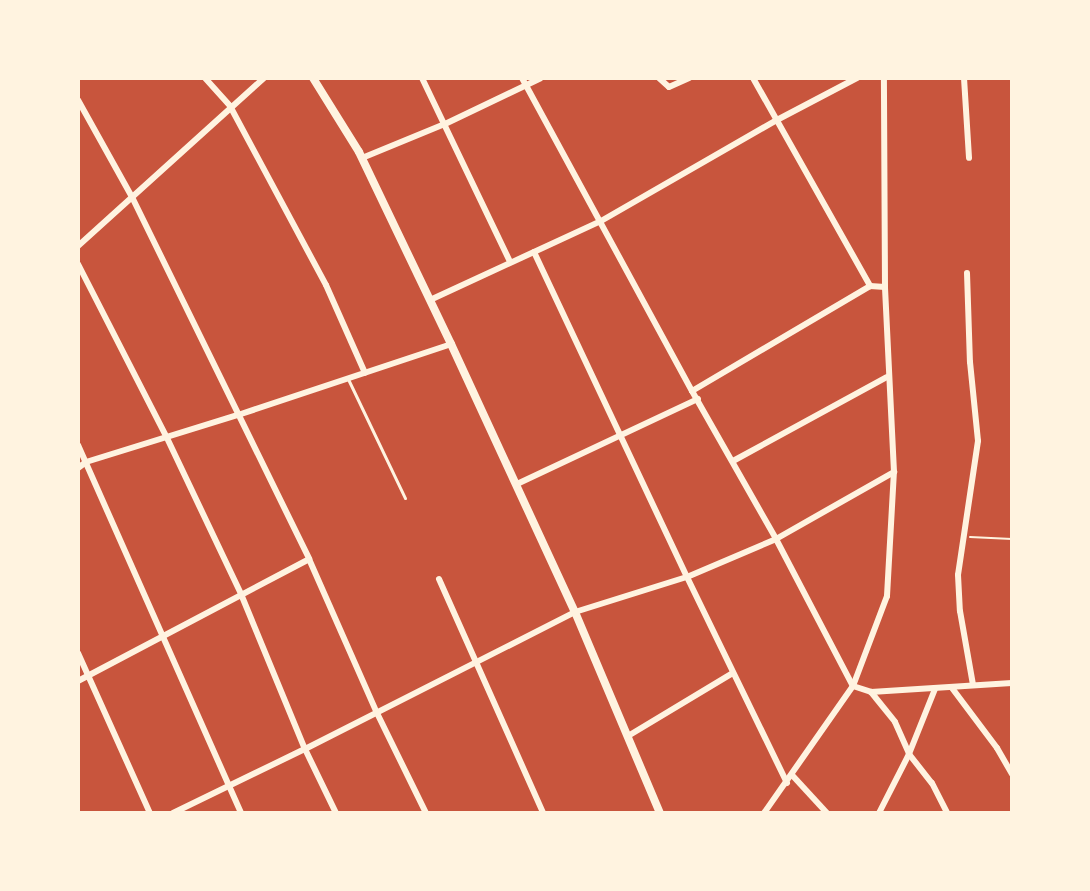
<!DOCTYPE html>
<style>
body{margin:0}
#map{position:relative;width:1090px;height:891px;overflow:hidden;background:#c8553d;font-family:"PT Serif",serif}
div>[style]{position:absolute}
.path>*{height:2px;margin:-1px;padding:0 1px;transform-origin:1px;border-radius:1px;background:#fff3e0}
.service>*{height:3px;margin:-1.5px;padding:0 1.5px;transform-origin:1.5px;border-radius:1.5px;background:#fff3e0}
.minor>*{height:6px;margin:-3px;padding:0 3px;transform-origin:3px;border-radius:3px;background:#fff3e0}
.tertiary>*{height:8px;margin:-4px;padding:0 4px;transform-origin:4px;border-radius:4px;background:#fff3e0}
span{translate:-50% -50%;white-space:nowrap;text-align:center;line-height:1.15;-webkit-text-stroke:6px #fff3e0;paint-order:stroke}
.frame{position:absolute;inset:0;border:80px solid #fff3e0;pointer-events:none}
</style>
<div id="map">
<div class="path">
<div style="left:970px;top:537px;width:42px;rotate:2.7deg"></div>
</div>
<div class="service">
<div style="left:348px;top:379px;width:132px;rotate:64.4deg"></div>
</div>
<div class="minor">
<div style="left:205px;top:78px;width:38px;rotate:48deg"></div>
<div style="left:230px;top:106px;width:203px;rotate:61.8deg"></div>
<div style="left:326px;top:285px;width:96px;rotate:66.1deg"></div>
<div style="left:422px;top:78px;width:204px;rotate:64.4deg"></div>
<div style="left:522px;top:78px;width:356px;rotate:61.5deg"></div>
<div style="left:692px;top:391px;width:170px;rotate:60.4deg"></div>
<div style="left:776px;top:539px;width:166px;rotate:62.4deg"></div>
<div style="left:853px;top:686px;width:19px;rotate:18deg"></div>
<div style="left:871px;top:692px;width:141px;rotate:-3.7deg"></div>
<div style="left:659px;top:78px;width:13px;rotate:42deg"></div>
<div style="left:669px;top:87px;width:22px;rotate:-24deg"></div>
<div style="left:753px;top:78px;width:239px;rotate:60.6deg"></div>
<div style="left:870px;top:286px;width:15px;rotate:4deg"></div>
<div style="left:964px;top:78px;width:80px;rotate:86.4deg"></div>
<div style="left:78px;top:100px;width:111px;rotate:60.9deg"></div>
<div style="left:132px;top:197px;width:403px;rotate:63.9deg"></div>
<div style="left:309px;top:559px;width:166px;rotate:66.2deg"></div>
<div style="left:376px;top:711px;width:114px;rotate:63.9deg"></div>
<div style="left:362px;top:158px;width:90px;rotate:-22.3deg"></div>
<div style="left:445px;top:124px;width:106px;rotate:-25.6deg"></div>
<div style="left:78px;top:246px;width:251px;rotate:-42.1deg"></div>
<div style="left:534px;top:252px;width:359px;rotate:64.8deg"></div>
<div style="left:687px;top:577px;width:229px;rotate:64.1deg"></div>
<div style="left:78px;top:264px;width:195px;rotate:62.9deg"></div>
<div style="left:167px;top:438px;width:173px;rotate:64.6deg"></div>
<div style="left:241px;top:594px;width:168px;rotate:67.6deg"></div>
<div style="left:305px;top:749px;width:71px;rotate:64.2deg"></div>
<div style="left:967px;top:273px;width:89px;rotate:88.1deg"></div>
<div style="left:970px;top:362px;width:79px;rotate:84.2deg"></div>
<div style="left:978px;top:441px;width:135px;rotate:98.5deg"></div>
<div style="left:958px;top:575px;width:36px;rotate:87deg"></div>
<div style="left:960px;top:611px;width:75px;rotate:80deg"></div>
<div style="left:430px;top:300px;width:188px;rotate:-24.8deg"></div>
<div style="left:601px;top:221px;width:201px;rotate:-29.9deg"></div>
<div style="left:775px;top:121px;width:93px;rotate:-27.7deg"></div>
<div style="left:692px;top:391px;width:207px;rotate:-30.5deg"></div>
<div style="left:78px;top:445px;width:402px;rotate:66.1deg"></div>
<div style="left:733px;top:461px;width:175px;rotate:-28.6deg"></div>
<div style="left:78px;top:468px;width:10px;rotate:-37deg"></div>
<div style="left:86px;top:462px;width:159px;rotate:-17.2deg"></div>
<div style="left:238px;top:415px;width:225px;rotate:-18.4deg"></div>
<div style="left:517px;top:484px;width:200px;rotate:-25.2deg"></div>
<div style="left:439px;top:579px;width:256px;rotate:66deg"></div>
<div style="left:78px;top:653px;width:175px;rotate:65.8deg"></div>
<div style="left:78px;top:681px;width:261px;rotate:-27.8deg"></div>
<div style="left:952px;top:688px;width:75px;rotate:53.1deg"></div>
<div style="left:997px;top:748px;width:30px;rotate:60deg"></div>
<div style="left:871px;top:692px;width:38px;rotate:51deg"></div>
<div style="left:895px;top:722px;width:35px;rotate:66deg"></div>
<div style="left:909px;top:754px;width:37px;rotate:52deg"></div>
<div style="left:932px;top:783px;width:34px;rotate:63deg"></div>
<div style="left:628px;top:736px;width:122px;rotate:-31deg"></div>
<div style="left:792px;top:775px;width:52px;rotate:47.4deg"></div>
<div style="left:173px;top:813px;width:147px;rotate:-25.9deg"></div>
<div style="left:305px;top:749px;width:303px;rotate:-26.9deg"></div>
<div style="left:575px;top:612px;width:117px;rotate:-17.4deg"></div>
<div style="left:687px;top:577px;width:97px;rotate:-23.1deg"></div>
<div style="left:776px;top:539px;width:136px;rotate:-29.6deg"></div>
<div style="left:764px;top:813px;width:155px;rotate:-55deg"></div>
<div style="left:853px;top:686px;width:96px;rotate:-69.3deg"></div>
<div style="left:887px;top:596px;width:124px;rotate:-86.8deg"></div>
<div style="left:894px;top:472px;width:185px;rotate:-92.8deg"></div>
<div style="left:885px;top:287px;width:209px;rotate:-90.3deg"></div>
<div style="left:879px;top:813px;width:66px;rotate:-63deg"></div>
<div style="left:909px;top:754px;width:70px;rotate:-68.2deg"></div>
</div>
<div class="tertiary">
<div style="left:313px;top:78px;width:87px;rotate:58.1deg"></div>
<div style="left:359px;top:152px;width:213px;rotate:64.4deg"></div>
<div style="left:451px;top:344px;width:295px;rotate:65.2deg"></div>
<div style="left:575px;top:612px;width:218px;rotate:67.1deg"></div>
</div>
<div class="frame"></div>
</div>
